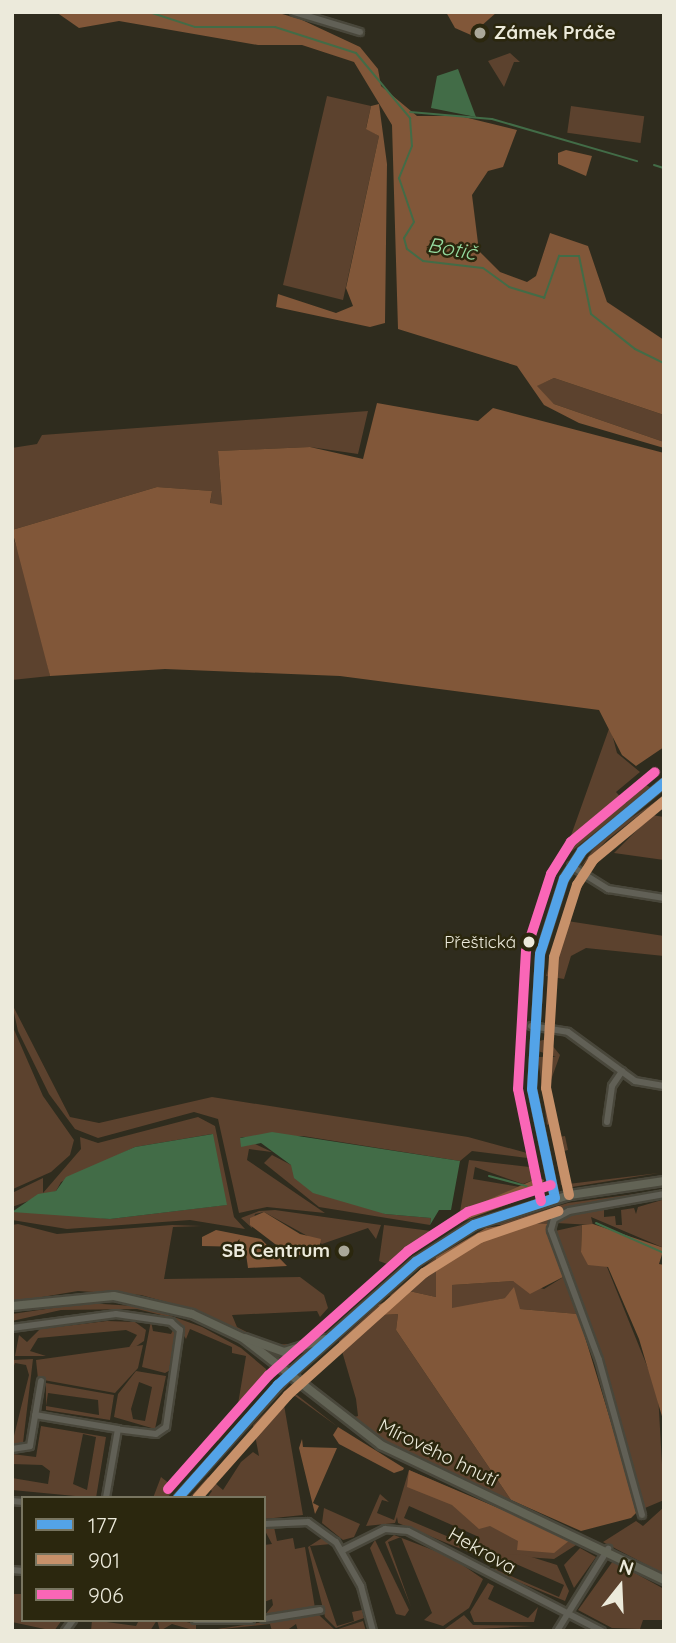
<!DOCTYPE html>
<meta charset="utf-8">
<style>
body{margin:0}
#map{position:relative;width:676px;height:1643px;overflow:hidden;background:#2f2c1e;font-family:Quicksand,sans-serif}
div>[style]{position:absolute}
.green>*{inset:0;background:#5c422e;transform-origin:0 0}
.forest>*{inset:0;background:#815739}
.water>*{inset:0;background:#426c47}
.stream>*{height:2px;margin:-1px;padding:0 1px;transform-origin:1px;border-radius:1px;background:#426c47}
.roads{filter:drop-shadow(2px 0 #49473b) drop-shadow(-2px 0 #49473b) drop-shadow(0 2px #49473b) drop-shadow(0 -2px #49473b)}
.minor>*{height:6px;margin:-3px;padding:0 3px;transform-origin:3px;border-radius:3px;background:#616056}
.major>*{height:8px;margin:-4px;padding:0 4px;transform-origin:4px;border-radius:4px;background:#626355}
.bus-1>*{height:10px;margin:-5px;padding:0 5px;transform-origin:5px;border-radius:5px;background:#53a3e8}
.bus-2>*{height:10px;margin:-5px;padding:0 5px;transform-origin:5px;border-radius:5px;background:#c7916a}
.bus-3>*{height:10px;margin:-5px;padding:0 5px;transform-origin:5px;border-radius:5px;background:#fa66b7}
.dots>*{width:19px;height:19px;translate:-50% -50%;box-sizing:border-box;border:4px solid #2b270e;border-radius:50%}
span{translate:-50% -50%;white-space:nowrap;text-align:center;line-height:1.15;-webkit-text-stroke:5px #2b270e;paint-order:stroke}
.bus-label{font-size:17px;color:#eceadb}
.right{translate:-100% -50%;text-align:right}
.poi-label{font-size:19px;color:#eceadb;font-weight:700}
.left{translate:0 -50%;text-align:left}
.street-label{font-size:19px;color:#eceadb}
.water-label{font-size:21px;color:#95db9f;font-style:italic}
.frame{position:absolute;inset:0;border:14px solid #eceadb;pointer-events:none}
.legend{position:absolute;left:21px;top:1496px;width:245px;height:126px;box-sizing:border-box;background:#2b270e;border:2px solid #787560;margin:0;padding:9px 12px;list-style:none;font-size:21px;color:#eceadb}
.legend li{display:flex;align-items:center;gap:14px;height:35px}
.legend b{width:35px;border:2px solid #787560}
.north{position:absolute;left:585px;top:1552px;width:70px;height:70px;-webkit-text-stroke:5px #2b270e;paint-order:stroke;rotate:18deg;font-size:19px;font-weight:700;line-height:28px;text-align:center;color:#eceadb}
.north::after{content:'';display:block;margin:auto;width:24px;height:32px;background:#eceadb;clip-path:polygon(50% 0,100% 100%,50% 72%,0 100%)}
</style>
<div id="map">
<div class="green">
<div style="clip-path:polygon(510px 53px,520px 62px,514px 62px,504px 87px,488px 61px)"></div>
<div style="clip-path:polygon(327px 96px,371px 106px,366px 128px,379px 136px,343px 300px,283px 285px)"></div>
<div style="left:571px;top:106px;width:74px;height:27px;rotate:8deg"></div>
<div style="clip-path:polygon(554px 378px,664px 415px,664px 442px,554px 404px,536px 386px)"></div>
<div style="clip-path:polygon(368px 411px,358px 454px,310px 447px,218px 451px,222px 505px,210px 504px,212px 491px,157px 487px,12px 530px,12px 448px,37px 444px,42px 435px)"></div>
<div style="clip-path:polygon(12px 534px,32px 590px,50px 676px,12px 680px)"></div>
<div style="clip-path:polygon(610px 726px,617px 753px,640px 772px,616px 792px,626px 803px,643px 783px,651px 788px,563px 858px)"></div>
<div style="clip-path:polygon(658px 800px,607px 840px,580px 868px,601px 838px)"></div>
<div style="clip-path:polygon(652px 815px,664px 817px,664px 860px,614px 853px)"></div>
<div style="clip-path:polygon(561px 920px,664px 936px,664px 956px,586px 948px,571px 956px,564px 979px,546px 976px)"></div>
<div style="clip-path:polygon(12px 1004px,70px 1117px,99px 1123px,212px 1097px,468px 1137px,527px 1153px,533px 1147px,535px 1159px,472px 1151px,460px 1161px,303px 1136px,240px 1137px,272px 1152px,249px 1149px,247px 1160px,325px 1213px,267px 1207px,239px 1213px,218px 1119px,194px 1112px,98px 1138px,75px 1129px,49px 1094px,18px 1031px)"></div>
<div style="clip-path:polygon(12px 1025px,43px 1096px,74px 1140px,70px 1155px,51px 1172px,13px 1189px)"></div>
<div style="clip-path:polygon(547px 1039px,560px 1055px,547px 1091px,555px 1121px,547px 1125px,538px 1057px,556px 1057px,538px 1051px,539px 1041px)"></div>
<div style="clip-path:polygon(198px 1117px,215px 1126px,234px 1217px,245px 1229px,190px 1220px,67px 1229px,12px 1220px,12px 1212px,27px 1210px,110px 1219px,226px 1205px,212px 1134px,135px 1147px,61px 1182px,56px 1191px,12px 1207px,12px 1193px,43px 1178px,43px 1193px,81px 1149px,80px 1137px,98px 1143px)"></div>
<div style="clip-path:polygon(551px 1128px,553px 1138px,565px 1136px,568px 1150px,556px 1153px,568px 1184px,659px 1173px,572px 1187px,561px 1185px)"></div>
<div style="clip-path:polygon(272px 1155px,385px 1214px,431px 1218px,430px 1225px,319px 1207px,264px 1163px)"></div>
<div style="clip-path:polygon(469px 1160px,538px 1168px,538px 1178px,523px 1184px,475px 1167px,473px 1179px,526px 1188px,465px 1210px,458px 1223px)"></div>
<div style="clip-path:polygon(664px 1190px,561px 1210px,548px 1224px,495px 1225px,568px 1203px)"></div>
<div style="clip-path:polygon(662px 1200px,664px 1248px,591px 1217px,593px 1225px,556px 1223px,564px 1216px,604px 1208px,604px 1217px,615px 1216px,616px 1225px,622px 1225px,621px 1210px,634px 1208px,636px 1214px,638px 1207px)"></div>
<div style="clip-path:polygon(275px 1210px,381px 1225px,376px 1239px,368px 1228px,322px 1244px,264px 1212px,255px 1214px,252px 1228px,241px 1218px,259px 1211px)"></div>
<div style="clip-path:polygon(18px 1224px,57px 1234px,172px 1225px,202px 1226px,173px 1227px,164px 1279px,300px 1277px,324px 1295px,328px 1308px,320px 1317px,317px 1311px,232px 1315px,237px 1327px,272px 1345px,288px 1344px,285px 1350px,270px 1346px,188px 1308px,141px 1295px,78px 1291px,12px 1302px,12px 1225px)"></div>
<div style="clip-path:polygon(451px 1224px,395px 1267px,379px 1261px,384px 1225px,431px 1231px)"></div>
<div style="clip-path:polygon(582px 1225px,581px 1252px,607px 1267px,658px 1393px,664px 1500px,645px 1508px,555px 1231px)"></div>
<div style="clip-path:polygon(436px 1257px,436px 1297px,409px 1291px,389px 1296px)"></div>
<div style="clip-path:polygon(565px 1276px,578px 1314px,520px 1309px,505px 1298px,452px 1309px,452px 1285px,513px 1281px,544px 1289px)"></div>
<div style="clip-path:polygon(87px 1303px,134px 1306px,160px 1312px,202px 1327px,241px 1348px,266px 1369px,268px 1379px,218px 1441px,213px 1431px,237px 1410px,246px 1356px,232px 1353px,232px 1347px,190px 1329px,186px 1339px,173px 1318px,137px 1309px,61px 1310px,12px 1321px,12px 1314px)"></div>
<div style="clip-path:polygon(378px 1305px,383px 1315px,398px 1314px,396px 1330px,511px 1500px,399px 1451px,351px 1418px,358px 1416px,356px 1399px,339px 1341px)"></div>
<div style="clip-path:polygon(107px 1321px,135px 1322px,146px 1330px,144px 1341px,135px 1347px,128px 1349px,137px 1335px,126px 1330px,38px 1338px,30px 1351px,46px 1356px,15px 1356px,19px 1335px,27px 1342px,40px 1329px)"></div>
<div style="clip-path:polygon(151px 1321px,153px 1331px,171px 1334px,174px 1328px,179px 1334px,174px 1368px,165px 1373px,142px 1367px)"></div>
<div style="clip-path:polygon(143px 1345px,138px 1368px,115px 1393px,38px 1379px,36px 1360px)"></div>
<div style="clip-path:polygon(33px 1359px,23px 1443px,12px 1444px,29px 1375px,26px 1365px,15px 1363px,12px 1371px,12px 1360px)"></div>
<div style="clip-path:polygon(evenodd,136px 1371px,166px 1376px,155px 1429px,114px 1417px,118px 1394px,136px 1371px,139px 1382px,152px 1387px,145px 1421px,133px 1419px,131px 1409px,139px 1382px)"></div>
<div style="clip-path:polygon(evenodd,46px 1383px,114px 1395px,110px 1420px,46px 1410px,46px 1383px,48px 1393px,98px 1400px,99px 1415px,46px 1406px,48px 1393px)"></div>
<div style="clip-path:polygon(297px 1395px,338px 1427px,295px 1396px,283px 1399px,303px 1515px,264px 1519px,264px 1498px,207px 1498px,212px 1491px,207px 1486px,189px 1498px,208px 1477px,223px 1490px,241px 1462px,253px 1452px,259px 1456px,253px 1425px,279px 1398px)"></div>
<div style="clip-path:polygon(evenodd,41px 1426px,106px 1437px,96px 1498px,12px 1490px,12px 1478px,48px 1484px,50px 1471px,42px 1465px,12px 1464px,12px 1454px,36px 1457px,41px 1426px,83px 1434px,96px 1437px,87px 1490px,73px 1484px,83px 1434px)"></div>
<div style="clip-path:polygon(203px 1443px,213px 1445px,167px 1498px,153px 1498px,161px 1477px,171px 1485px)"></div>
<div style="clip-path:polygon(evenodd,409px 1470px,570px 1540px,576px 1545px,554px 1559px,471px 1553px,398px 1523px,397px 1517px,395px 1523px,366px 1526px,380px 1494px,389px 1502px,382px 1500px,377px 1513px,394px 1520px,409px 1470px,409px 1506px,479px 1537px,475px 1548px,404px 1518px,409px 1506px)"></div>
<div style="clip-path:polygon(664px 1507px,664px 1574px,603px 1542px,636px 1521px,643px 1526px)"></div>
<div style="clip-path:polygon(324px 1508px,360px 1524px,354px 1537px,343px 1540px,322px 1523px)"></div>
<div style="clip-path:polygon(274px 1527px,277px 1541px,293px 1538px,295px 1549px,305px 1547px,315px 1608px,264px 1616px,273px 1605px,272px 1599px,264px 1602px,264px 1545px,272px 1544px,264px 1529px)"></div>
<div style="clip-path:polygon(394px 1535px,451px 1557px,483px 1579px,469px 1608px,443px 1626px,424px 1620px,432px 1613px,401px 1537px,388px 1542px,411px 1607px,385px 1542px)"></div>
<div style="clip-path:polygon(322px 1538px,331px 1544px,310px 1546px,337px 1626px,354px 1621px,352px 1612px,362px 1610px,364px 1618px,336px 1628px,325px 1617px,308px 1547px)"></div>
<div style="clip-path:polygon(375px 1540px,409px 1610px,405px 1616px,396px 1614px,370px 1548px)"></div>
<div style="clip-path:polygon(580px 1548px,596px 1557px,574px 1588px,564px 1565px)"></div>
<div style="clip-path:polygon(evenodd,522px 1554px,557px 1565px,569px 1591px,565px 1601px,494px 1572px,501px 1555px,522px 1554px,502px 1558px,564px 1585px,559px 1597px,497px 1570px,502px 1558px)"></div>
<div style="clip-path:polygon(613px 1561px,664px 1589px,664px 1620px,643px 1620px,640px 1629px,612px 1628px,578px 1610px)"></div>
<div style="clip-path:polygon(488px 1583px,494px 1586px,488px 1599px,528px 1618px,538px 1607px,534px 1622px,474px 1622px,470px 1612px)"></div>
<div style="clip-path:polygon(12px 1594px,23px 1594px,23px 1620px,62px 1620px,54px 1631px,12px 1622px)"></div>
<div style="clip-path:polygon(318px 1614px,335px 1630px,363px 1621px,366px 1631px,298px 1631px,296px 1624px,286px 1631px,272px 1631px,270px 1624px,204px 1631px)"></div>
<div style="clip-path:polygon(464px 1615px,473px 1625px,533px 1626px,442px 1631px)"></div>
<div style="clip-path:polygon(92px 1620px,136px 1626px,139px 1620px,177px 1620px,196px 1624px,196px 1631px,172px 1624px,160px 1631px,157px 1620px,150px 1631px,91px 1631px)"></div>
</div>
<div class="forest">
<div style="clip-path:polygon(56px 12px,275px 12px,300px 19px,360px 47px,378px 69px,381px 86px,417px 116px,460px 116px,517px 130px,503px 167px,488px 171px,472px 195px,479px 251px,500px 272px,527px 282px,536px 276px,550px 233px,588px 246px,607px 302px,664px 340px,664px 415px,554px 378px,537px 386px,554px 404px,664px 442px,664px 448px,579px 423px,544px 405px,517px 366px,398px 329px,392px 125px,354px 62px,302px 45px,258px 45px,119px 21px,79px 28px)"></div>
<div style="clip-path:polygon(446px 12px,497px 12px,471px 35px,455px 28px)"></div>
<div style="clip-path:polygon(379px 104px,387px 164px,385px 323px,370px 327px,276px 307px,278px 294px,336px 313px,353px 306px,346px 288px,379px 136px,366px 129px,371px 106px)"></div>
<div style="clip-path:polygon(566px 150px,592px 156px,586px 176px,558px 164px,558px 153px)"></div>
<div style="clip-path:polygon(377px 403px,478px 421px,493px 408px,664px 453px,664px 747px,636px 766px,622px 755px,599px 710px,340px 676px,165px 669px,50px 676px,12px 530px,157px 487px,212px 491px,210px 503px,222px 505px,218px 451px,310px 447px,363px 459px)"></div>
<div style="clip-path:polygon(538px 1178px,544px 1180px,538px 1193px,458px 1223px,465px 1210px)"></div>
<div style="clip-path:polygon(264px 1212px,300px 1234px,321px 1239px,319px 1250px,292px 1257px,250px 1225px,250px 1218px)"></div>
<div style="clip-path:polygon(518px 1223px,548px 1224px,565px 1276px,530px 1294px,513px 1281px,452px 1285px,452px 1308px,505px 1298px,514px 1287px,520px 1309px,578px 1314px,638px 1511px,631px 1518px,581px 1531px,511px 1500px,396px 1330px,398px 1314px,383px 1315px,378px 1305px,409px 1291px,436px 1297px,436px 1257px,486px 1228px)"></div>
<div style="clip-path:polygon(593px 1224px,664px 1248px,659px 1264px,664px 1265px,664px 1423px,639px 1339px,608px 1267px,588px 1265px,581px 1252px,582px 1225px)"></div>
<div style="clip-path:polygon(216px 1230px,261px 1239px,287px 1266px,248px 1268px,245px 1247px,202px 1246px,202px 1237px)"></div>
<div style="clip-path:polygon(338px 1427px,404px 1468px,403px 1470px,394px 1473px,339px 1444px,333px 1435px)"></div>
<div style="clip-path:polygon(302px 1439px,303px 1447px,337px 1448px,313px 1503px,319px 1506px,315px 1514px,299px 1448px)"></div>
<div style="clip-path:polygon(409px 1470px,515px 1515px,570px 1540px,554px 1553px,517px 1550px,518px 1541px,490px 1526px,479px 1529px,452px 1505px,407px 1487px)"></div>
</div>
<div class="water">
<div style="clip-path:polygon(458px 69px,476px 117px,431px 108px,437px 76px)"></div>
<div style="clip-path:polygon(272px 1132px,460px 1161px,451px 1210px,439px 1210px,430px 1225px,431px 1218px,385px 1214px,313px 1193px,294px 1178px,291px 1165px,261px 1143px,241px 1147px,240px 1138px)"></div>
<div style="clip-path:polygon(213px 1134px,227px 1205px,110px 1219px,12px 1212px,38px 1194px,56px 1191px,66px 1177px,135px 1147px)"></div>
</div>
<div class="stream">
<div style="left:69px;top:12px;width:17px"></div>
<div style="left:149px;top:12px;width:48px;rotate:18.1deg"></div>
<div style="left:195px;top:27px;width:80px"></div>
<div style="left:275px;top:27px;width:85px;rotate:17.8deg"></div>
<div style="left:356px;top:53px;width:85px;rotate:50.3deg"></div>
<div style="left:410px;top:118px;width:28px;rotate:86deg"></div>
<div style="left:412px;top:146px;width:35px;rotate:112deg"></div>
<div style="left:399px;top:178px;width:46px;rotate:71.2deg"></div>
<div style="left:414px;top:222px;width:19px;rotate:122deg"></div>
<div style="left:404px;top:238px;width:11px;rotate:75deg"></div>
<div style="left:407px;top:249px;width:20px;rotate:37deg"></div>
<div style="left:423px;top:261px;width:60px;rotate:6.7deg"></div>
<div style="left:483px;top:268px;width:32px;rotate:36deg"></div>
<div style="left:509px;top:287px;width:37px;rotate:17deg"></div>
<div style="left:544px;top:298px;width:45px;rotate:-70.3deg"></div>
<div style="left:559px;top:256px;width:20px"></div>
<div style="left:579px;top:256px;width:59px;rotate:78.3deg"></div>
<div style="left:591px;top:314px;width:56px;rotate:38.5deg"></div>
<div style="left:635px;top:349px;width:32px;rotate:26deg"></div>
<div style="left:410px;top:112px;width:82px;rotate:4.9deg"></div>
<div style="left:492px;top:119px;width:151px;rotate:16.2deg"></div>
<div style="left:654px;top:165px;width:10px;rotate:17deg"></div>
<div style="left:489px;top:1176px;width:39px;rotate:15deg"></div>
<div style="left:596px;top:1223px;width:74px;rotate:23.8deg"></div>
</div>
<div class="roads">
<div class="minor">
<div style="left:294px;top:12px;width:69px;rotate:16.9deg"></div>
<div style="left:571px;top:866px;width:44px;rotate:31.9deg"></div>
<div style="left:608px;top:889px;width:57px;rotate:9.1deg"></div>
<div style="left:531px;top:1026px;width:37px;rotate:9deg"></div>
<div style="left:568px;top:1032px;width:83px;rotate:36.2deg"></div>
<div style="left:635px;top:1081px;width:29px;rotate:10deg"></div>
<div style="left:607px;top:1122px;width:36px;rotate:-82deg"></div>
<div style="left:612px;top:1086px;width:18px;rotate:-56deg"></div>
<div style="left:555px;top:1198px;width:111px;rotate:-101.9deg"></div>
<div style="left:532px;top:1089px;width:135px;rotate:-86.6deg"></div>
<div style="left:540px;top:954px;width:79px;rotate:-72.3deg"></div>
<div style="left:564px;top:879px;width:33px;rotate:-57deg"></div>
<div style="left:582px;top:851px;width:107px;rotate:-39.7deg"></div>
<div style="left:12px;top:1328px;width:105px;rotate:-7.7deg"></div>
<div style="left:116px;top:1314px;width:56px;rotate:8.3deg"></div>
<div style="left:171px;top:1322px;width:12px;rotate:42deg"></div>
<div style="left:180px;top:1330px;width:98px;rotate:98.2deg"></div>
<div style="left:166px;top:1427px;width:12px;rotate:145deg"></div>
<div style="left:156px;top:1434px;width:38px;rotate:-173deg"></div>
<div style="left:118px;top:1429px;width:70px;rotate:99.9deg"></div>
<div style="left:35px;top:1415px;width:84px;rotate:9.6deg"></div>
<div style="left:12px;top:1449px;width:18px;rotate:-9deg"></div>
<div style="left:30px;top:1446px;width:66px;rotate:-80.4deg"></div>
<div style="left:178px;top:1498px;width:166px;rotate:-47.9deg"></div>
<div style="left:12px;top:1501px;width:11px;rotate:5deg"></div>
<div style="left:642px;top:1515px;width:161px;rotate:-105.5deg"></div>
<div style="left:599px;top:1360px;width:139px;rotate:-110.3deg"></div>
<div style="left:551px;top:1230px;width:11px;rotate:-75deg"></div>
<div style="left:554px;top:1219px;width:17px;rotate:-28deg"></div>
<div style="left:569px;top:1211px;width:97px;rotate:-10.1deg"></div>
<div style="left:264px;top:1524px;width:44px;rotate:-2.6deg"></div>
<div style="left:308px;top:1522px;width:34px;rotate:36deg"></div>
<div style="left:336px;top:1542px;width:51px;rotate:60.4deg"></div>
<div style="left:361px;top:1586px;width:47px;rotate:75.1deg"></div>
<div style="left:343px;top:1550px;width:47px;rotate:-26.6deg"></div>
<div style="left:385px;top:1529px;width:23px;rotate:5deg"></div>
<div style="left:408px;top:1531px;width:218px;rotate:27.3deg"></div>
<div style="left:12px;top:1570px;width:11px;rotate:5deg"></div>
<div style="left:264px;top:1619px;width:57px;rotate:-9.1deg"></div>
<div style="left:195px;top:1620px;width:56px"></div>
<div style="left:65px;top:1631px;width:14px;rotate:-54deg"></div>
<div style="left:557px;top:1631px;width:97px;rotate:-58.1deg"></div>
</div>
<div class="major">
<div style="left:12px;top:1306px;width:102px;rotate:-5.6deg"></div>
<div style="left:114px;top:1296px;width:80px;rotate:13deg"></div>
<div style="left:192px;top:1314px;width:56px;rotate:25.2deg"></div>
<div style="left:243px;top:1338px;width:175px;rotate:37.8deg"></div>
<div style="left:381px;top:1445px;width:314px;rotate:25.5deg"></div>
<div style="left:245px;top:1338px;width:41px;rotate:19.7deg"></div>
<div style="left:284px;top:1352px;width:43px;rotate:-17.6deg"></div>
<div style="left:289px;top:1375px;width:170px;rotate:-41.7deg"></div>
<div style="left:416px;top:1262px;width:69px;rotate:-32.5deg"></div>
<div style="left:474px;top:1225px;width:101px;rotate:-17.4deg"></div>
<div style="left:570px;top:1195px;width:95px;rotate:-8.5deg"></div>
</div>
</div>
<div class="bus-1">
<div style="left:555px;top:1198px;width:111px;rotate:-101.9deg"></div>
<div style="left:532px;top:1089px;width:135px;rotate:-86.6deg"></div>
<div style="left:540px;top:954px;width:79px;rotate:-72.3deg"></div>
<div style="left:564px;top:879px;width:33px;rotate:-57deg"></div>
<div style="left:582px;top:851px;width:107px;rotate:-39.7deg"></div>
<div style="left:178px;top:1498px;width:151px;rotate:-48.5deg"></div>
<div style="left:278px;top:1385px;width:185px;rotate:-41.7deg"></div>
<div style="left:416px;top:1262px;width:69px;rotate:-32.5deg"></div>
<div style="left:474px;top:1225px;width:85px;rotate:-18.4deg"></div>
</div>
<div class="bus-2">
<div style="left:569px;top:1195px;width:109px;rotate:-102.1deg"></div>
<div style="left:546px;top:1088px;width:131px;rotate:-86.5deg"></div>
<div style="left:554px;top:957px;width:76px;rotate:-72.3deg"></div>
<div style="left:577px;top:885px;width:30px;rotate:-57deg"></div>
<div style="left:593px;top:860px;width:92px;rotate:-39.7deg"></div>
<div style="left:197px;top:1498px;width:137px;rotate:-48.5deg"></div>
<div style="left:288px;top:1395px;width:183px;rotate:-41.9deg"></div>
<div style="left:424px;top:1273px;width:66px;rotate:-32deg"></div>
<div style="left:480px;top:1238px;width:83px;rotate:-18.9deg"></div>
</div>
<div class="bus-3">
<div style="left:541px;top:1201px;width:114px;rotate:-101.6deg"></div>
<div style="left:518px;top:1089px;width:138px;rotate:-86.7deg"></div>
<div style="left:526px;top:951px;width:81px;rotate:-72deg"></div>
<div style="left:551px;top:874px;width:38px;rotate:-58deg"></div>
<div style="left:571px;top:842px;width:109px;rotate:-39.8deg"></div>
<div style="left:168px;top:1489px;width:152px;rotate:-48.5deg"></div>
<div style="left:269px;top:1375px;width:186px;rotate:-41.7deg"></div>
<div style="left:408px;top:1251px;width:72px;rotate:-33deg"></div>
<div style="left:468px;top:1212px;width:87px;rotate:-18deg"></div>
</div>
<div class="dots">
<div style="left:480px;top:33px;background:#aaa899"></div>
<div style="left:529px;top:942px;background:#eceadb"></div>
<div style="left:344px;top:1251px;background:#aaa899"></div>
</div>
<div class="bus-label">
<span class="right" style="left:516px;top:942px">Přeštická</span>
</div>
<div class="poi-label">
<span class="left" style="left:494px;top:33px">Zámek Práče</span>
<span class="right" style="left:330px;top:1251px">SB Centrum</span>
</div>
<div class="street-label">
<span style="left:438px;top:1453px;rotate:26deg">Mírového hnutí</span>
<span style="left:482px;top:1551px;rotate:30deg">Hekrova</span>
</div>
<div class="water-label">
<span style="left:452px;top:248px;rotate:10deg">Botič</span>
</div>
<div class="frame"></div>
<ul class="legend">
<li><b style="height:9px;background:#53a3e8"></b>177</li>
<li><b style="height:9px;background:#c7916a"></b>901</li>
<li><b style="height:9px;background:#fa66b7"></b>906</li>
</ul>
<div class="north">N</div>
</div>
